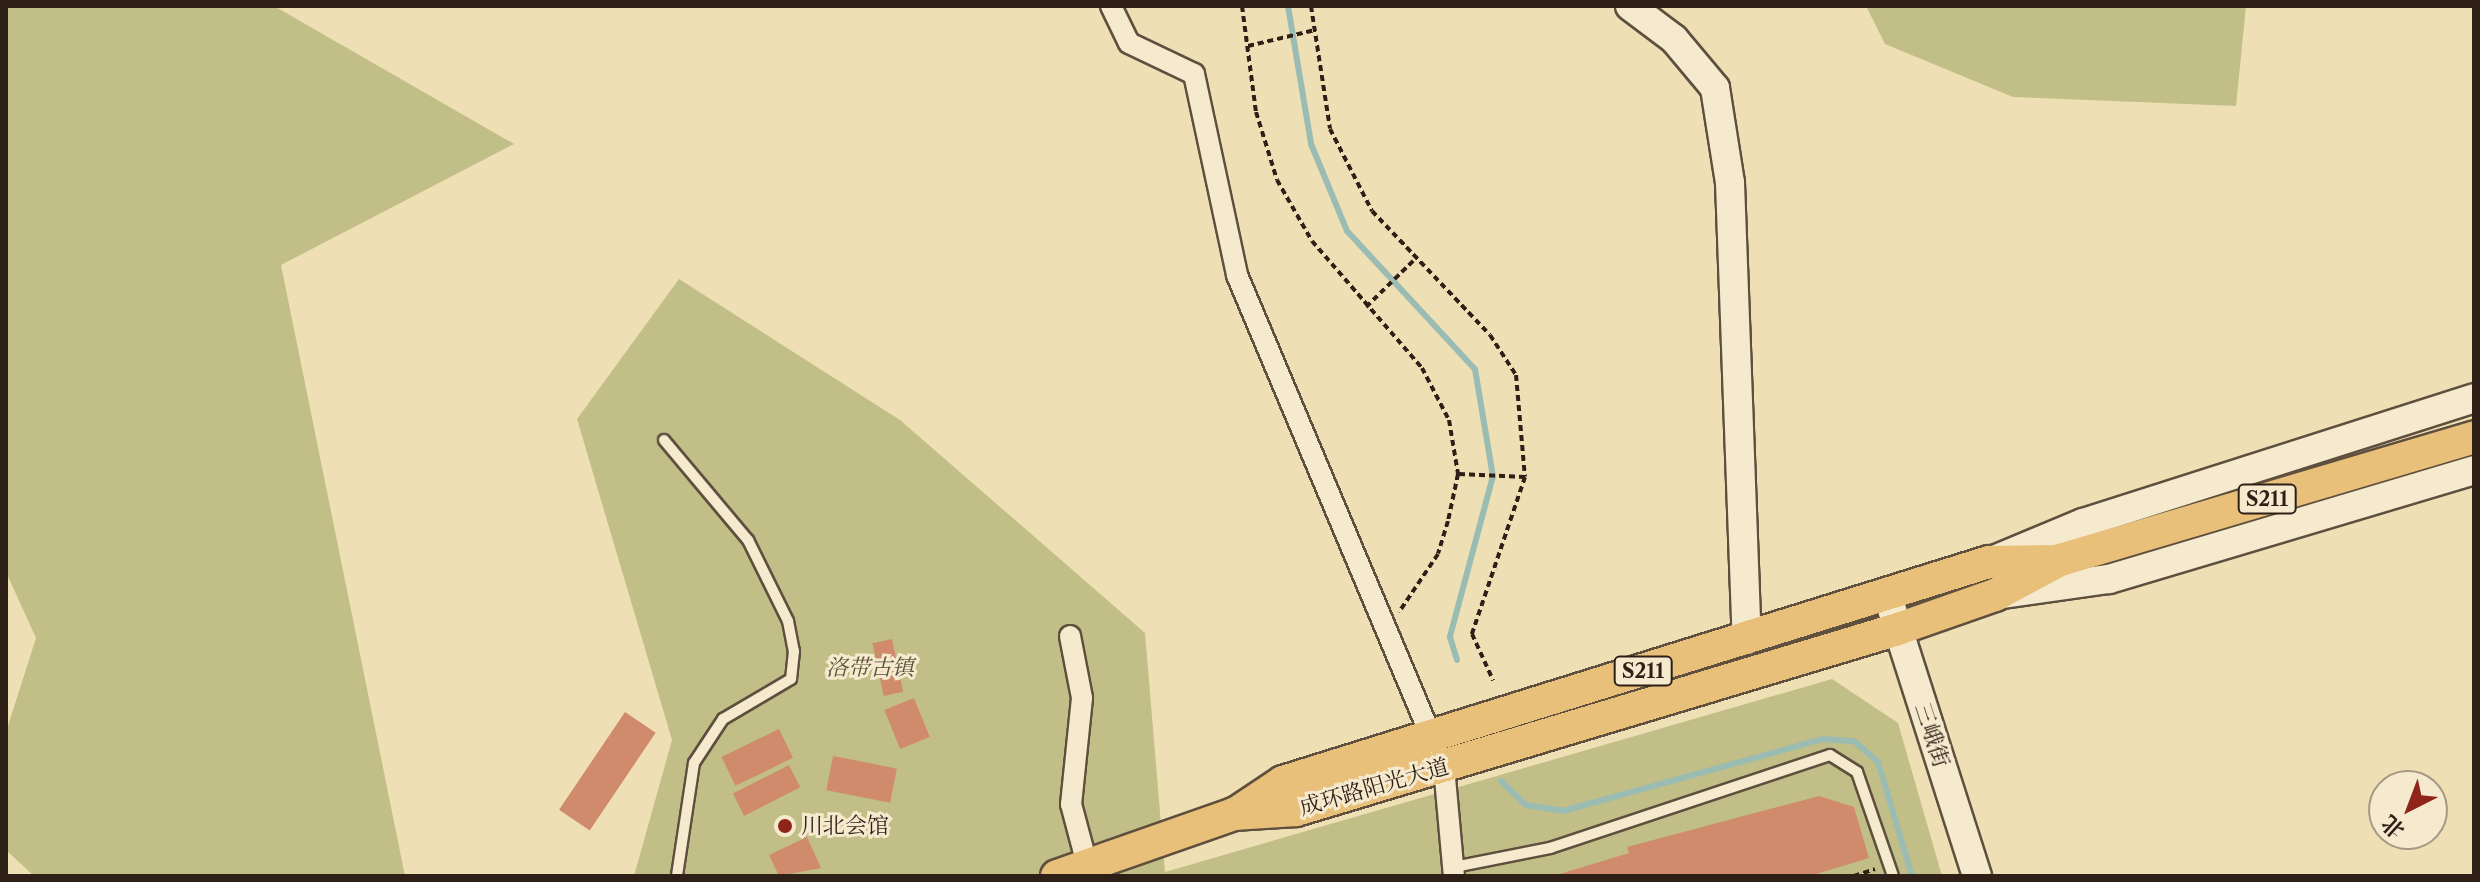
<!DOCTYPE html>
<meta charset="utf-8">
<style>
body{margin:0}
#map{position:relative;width:2480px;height:882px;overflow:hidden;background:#efdfb4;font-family:"Libre Caslon Text","Noto Serif SC",serif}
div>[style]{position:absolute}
.green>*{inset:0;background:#c1bf87}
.stream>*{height:6px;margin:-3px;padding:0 3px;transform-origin:3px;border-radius:3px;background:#9abcb3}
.building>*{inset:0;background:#d08b6d;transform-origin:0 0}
.path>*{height:4px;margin-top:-2px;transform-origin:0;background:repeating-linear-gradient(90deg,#2e1f17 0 6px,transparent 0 10px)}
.roads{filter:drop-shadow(2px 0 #5e4f3e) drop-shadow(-2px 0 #5e4f3e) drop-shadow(0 2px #5e4f3e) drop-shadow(0 -2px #5e4f3e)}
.lane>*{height:10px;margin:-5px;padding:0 5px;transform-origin:5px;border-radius:5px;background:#f5eace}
.street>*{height:20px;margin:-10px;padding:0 10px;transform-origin:10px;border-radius:10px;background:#f5eace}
.secondary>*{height:28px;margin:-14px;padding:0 14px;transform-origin:14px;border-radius:14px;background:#f5eace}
.primary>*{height:32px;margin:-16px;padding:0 16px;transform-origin:16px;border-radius:16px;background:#e8c07a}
.dots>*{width:22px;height:22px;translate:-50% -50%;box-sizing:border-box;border:4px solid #f5eace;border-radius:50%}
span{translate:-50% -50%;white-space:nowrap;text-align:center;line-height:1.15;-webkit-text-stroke:6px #f5eace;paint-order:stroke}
.shield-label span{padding:2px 6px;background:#f5eace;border:2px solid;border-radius:6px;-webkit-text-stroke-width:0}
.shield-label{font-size:20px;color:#2e1f17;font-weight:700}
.park-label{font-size:22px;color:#5a4f39;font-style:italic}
.street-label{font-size:22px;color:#2e1f17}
.poi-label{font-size:22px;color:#2e1f17}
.left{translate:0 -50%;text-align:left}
.frame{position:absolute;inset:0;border:8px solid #2e1f17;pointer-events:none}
.north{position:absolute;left:2368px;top:770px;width:80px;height:80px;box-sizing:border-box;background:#f5eace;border:2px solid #a59985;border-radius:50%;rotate:222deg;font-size:22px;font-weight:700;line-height:32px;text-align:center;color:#2e1f17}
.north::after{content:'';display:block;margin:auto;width:28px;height:36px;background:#8f2418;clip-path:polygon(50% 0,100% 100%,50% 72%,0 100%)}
</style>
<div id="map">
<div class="green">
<div style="clip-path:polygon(6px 6px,274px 6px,514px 144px,281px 265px,405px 876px,34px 876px,6px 850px,6px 732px,36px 638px,6px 572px)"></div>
<div style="clip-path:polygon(1866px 6px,2246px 6px,2236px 106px,2013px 97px,1885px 44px)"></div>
<div style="clip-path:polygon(679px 279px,900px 420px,1145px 633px,1165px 872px,1832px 679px,1898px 723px,1942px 876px,634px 876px,672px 740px,577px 419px)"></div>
</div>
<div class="stream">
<div style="left:1288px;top:6px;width:140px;rotate:80.5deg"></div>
<div style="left:1311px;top:144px;width:94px;rotate:67.5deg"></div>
<div style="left:1347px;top:231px;width:188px;rotate:47.2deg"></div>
<div style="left:1475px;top:369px;width:109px;rotate:80.5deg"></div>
<div style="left:1493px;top:476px;width:167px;rotate:105deg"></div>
<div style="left:1450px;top:637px;width:24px;rotate:73deg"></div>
<div style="left:1501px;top:781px;width:35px;rotate:44deg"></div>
<div style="left:1526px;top:805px;width:37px;rotate:9deg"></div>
<div style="left:1563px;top:811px;width:270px;rotate:-15.5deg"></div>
<div style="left:1823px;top:739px;width:31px;rotate:4deg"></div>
<div style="left:1854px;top:741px;width:32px;rotate:41deg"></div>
<div style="left:1878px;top:762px;width:119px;rotate:73.4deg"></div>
</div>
<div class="building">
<div style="left:892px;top:639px;width:54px;height:20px;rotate:78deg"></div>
<div style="left:914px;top:698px;width:42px;height:32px;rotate:68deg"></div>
<div style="left:625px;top:712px;width:37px;height:118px;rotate:34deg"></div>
<div style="left:779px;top:729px;width:32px;height:64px;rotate:64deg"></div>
<div style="left:833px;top:756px;width:65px;height:35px;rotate:11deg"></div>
<div style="left:789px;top:765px;width:25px;height:63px;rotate:63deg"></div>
<div style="clip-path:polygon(1819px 796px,1854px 807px,1869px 858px,1810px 876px,1553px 876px,1629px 853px,1627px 847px)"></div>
<div style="clip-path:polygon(807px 837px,821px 868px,779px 876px,769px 855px)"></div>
</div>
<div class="path">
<div style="left:1242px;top:6px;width:107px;rotate:82.5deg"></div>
<div style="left:1256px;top:112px;width:71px;rotate:72.8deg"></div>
<div style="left:1277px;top:180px;width:70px;rotate:60.2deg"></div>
<div style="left:1312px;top:241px;width:168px;rotate:49.1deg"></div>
<div style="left:1422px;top:368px;width:59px;rotate:62.6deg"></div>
<div style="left:1449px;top:420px;width:55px;rotate:80.5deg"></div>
<div style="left:1458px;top:474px;width:48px;rotate:102deg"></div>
<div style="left:1448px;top:521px;width:34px;rotate:107deg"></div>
<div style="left:1438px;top:554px;width:70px;rotate:123.9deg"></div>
<div style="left:1311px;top:6px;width:124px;rotate:81.2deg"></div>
<div style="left:1330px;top:129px;width:92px;rotate:62.9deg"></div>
<div style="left:1372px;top:211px;width:171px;rotate:46.4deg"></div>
<div style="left:1490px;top:335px;width:48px;rotate:57deg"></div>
<div style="left:1516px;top:375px;width:102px;rotate:85deg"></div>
<div style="left:1525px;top:477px;width:166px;rotate:108.7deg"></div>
<div style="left:1472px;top:634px;width:51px;rotate:65.5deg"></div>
<div style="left:1248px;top:46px;width:69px;rotate:-13.4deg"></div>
<div style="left:1366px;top:307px;width:66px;rotate:-44.4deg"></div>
<div style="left:1459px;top:474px;width:66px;rotate:2.6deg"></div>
<div style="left:1854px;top:876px;width:22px;rotate:-18deg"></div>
</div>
<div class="roads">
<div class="lane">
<div style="left:664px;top:440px;width:131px;rotate:50deg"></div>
<div style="left:748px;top:540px;width:90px;rotate:63.7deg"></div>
<div style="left:788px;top:621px;width:31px;rotate:79deg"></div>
<div style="left:794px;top:651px;width:28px;rotate:96deg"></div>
<div style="left:791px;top:679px;width:79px;rotate:149.5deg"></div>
<div style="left:723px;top:719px;width:53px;rotate:123.4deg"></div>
<div style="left:694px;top:763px;width:114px;rotate:98.6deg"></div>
<div style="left:1454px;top:867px;width:98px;rotate:-11.2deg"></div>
<div style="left:1550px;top:848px;width:295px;rotate:-18.4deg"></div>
<div style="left:1830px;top:755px;width:32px;rotate:32deg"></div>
<div style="left:1857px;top:772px;width:110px;rotate:70.9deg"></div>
</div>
<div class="street">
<div style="left:1111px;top:6px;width:41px;rotate:64.1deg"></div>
<div style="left:1129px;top:43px;width:72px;rotate:25.5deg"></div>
<div style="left:1194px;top:74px;width:206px;rotate:77.9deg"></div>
<div style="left:1237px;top:275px;width:534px;rotate:67.18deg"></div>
<div style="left:1444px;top:767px;width:109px;rotate:84.8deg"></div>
<div style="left:1070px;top:636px;width:63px;rotate:79deg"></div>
<div style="left:1082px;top:698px;width:107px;rotate:95.9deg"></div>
<div style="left:1071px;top:804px;width:62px;rotate:75.1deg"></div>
</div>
<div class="secondary">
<div style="left:1630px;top:6px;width:55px;rotate:36.9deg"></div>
<div style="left:1674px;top:39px;width:64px;rotate:50.1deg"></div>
<div style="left:1715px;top:88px;width:96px;rotate:81deg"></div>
<div style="left:1730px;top:183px;width:457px;rotate:87.9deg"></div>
<div style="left:1994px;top:560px;width:96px;rotate:-22.6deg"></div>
<div style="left:2083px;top:523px;width:410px;rotate:-17.7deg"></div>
<div style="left:1887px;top:594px;width:296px;rotate:72.3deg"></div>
<div style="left:1996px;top:595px;width:114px;rotate:-8.1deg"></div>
<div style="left:2109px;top:579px;width:381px;rotate:-16.6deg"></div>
</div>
<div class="primary">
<div style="left:1235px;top:814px;width:58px;rotate:-33.7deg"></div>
<div style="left:1283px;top:782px;width:739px;rotate:-17.31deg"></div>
<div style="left:1989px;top:562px;width:64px;rotate:-0.9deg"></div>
<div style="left:1057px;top:876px;width:188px;rotate:-19.3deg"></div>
<div style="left:1234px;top:814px;width:62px;rotate:-3.7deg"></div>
<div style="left:1296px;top:810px;width:629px;rotate:-16.73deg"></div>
<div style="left:1898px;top:629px;width:103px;rotate:-19.3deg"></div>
<div style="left:1995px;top:595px;width:74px;rotate:-28.3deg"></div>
<div style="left:2060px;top:560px;width:432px;rotate:-16.5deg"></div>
</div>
</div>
<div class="dots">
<div style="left:785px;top:826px;background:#8f2418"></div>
</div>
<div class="shield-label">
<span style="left:2267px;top:499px">S211</span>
<span style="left:1643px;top:671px">S211</span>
</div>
<div class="park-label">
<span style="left:870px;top:668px">洛带古镇</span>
</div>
<div class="street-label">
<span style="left:1932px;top:735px;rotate:72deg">三峨街</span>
<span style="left:1374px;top:787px;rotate:-16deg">成环路阳光大道</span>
</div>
<div class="poi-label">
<span class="left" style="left:801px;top:826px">川北会馆</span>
</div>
<div class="frame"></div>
<div class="north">北</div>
</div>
